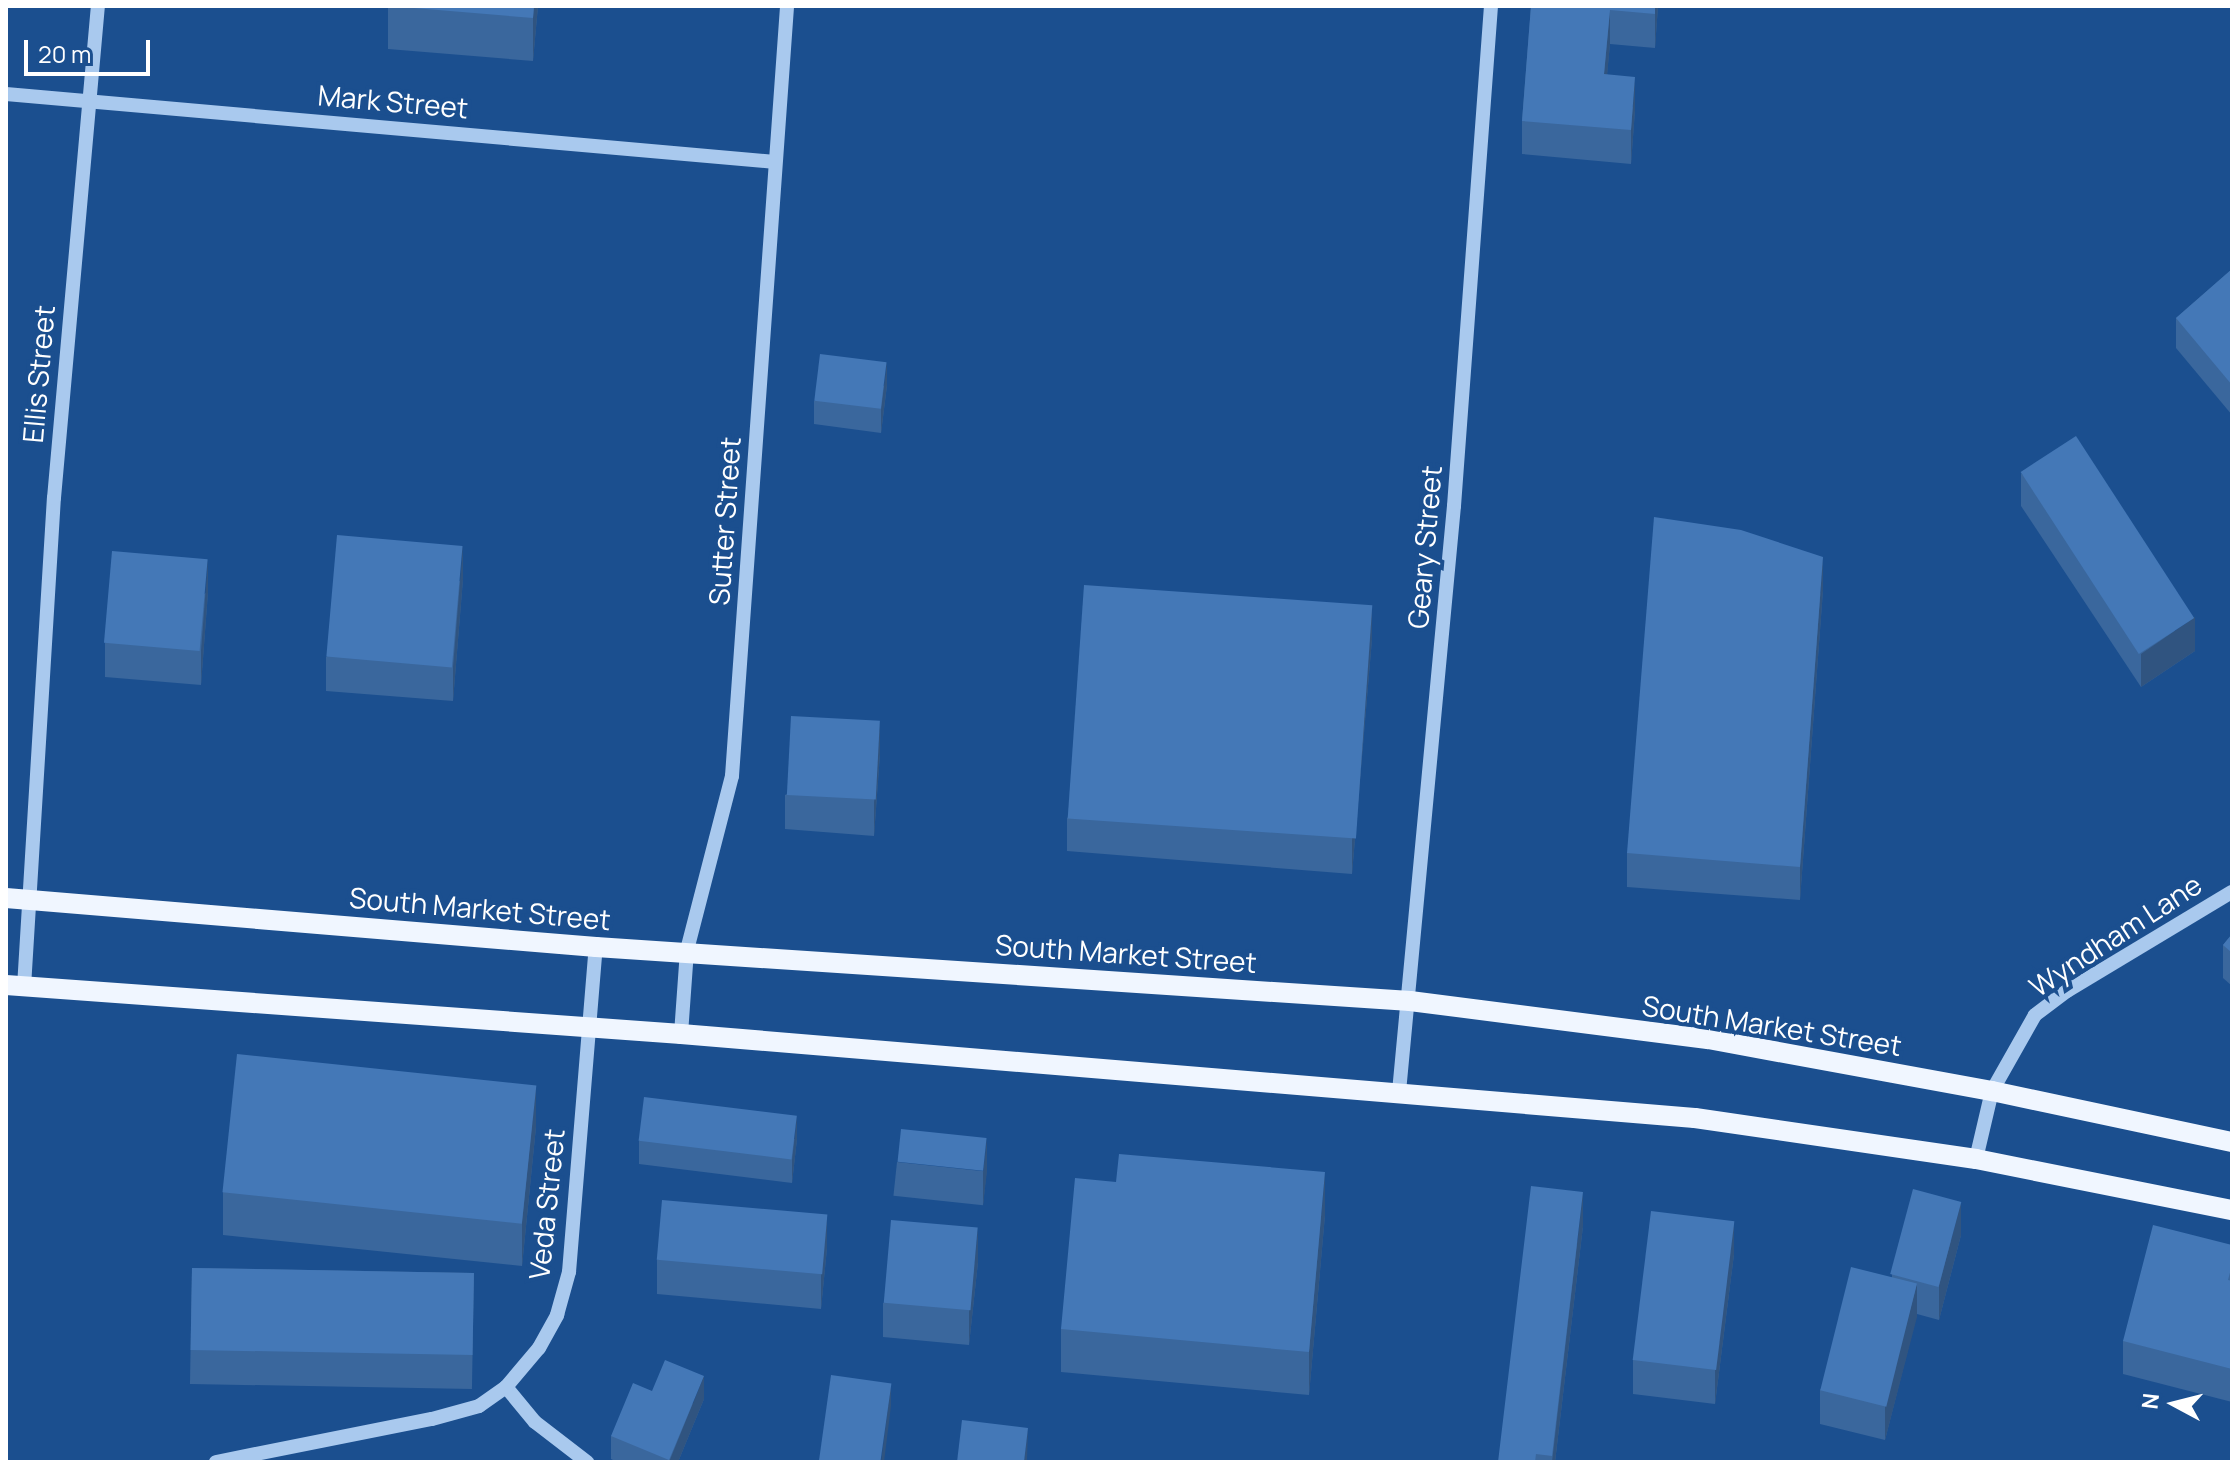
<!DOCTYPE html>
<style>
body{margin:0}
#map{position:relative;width:2238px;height:1468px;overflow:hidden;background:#1b4f8f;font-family:Manrope,sans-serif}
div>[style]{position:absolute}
.minor>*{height:14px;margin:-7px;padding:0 7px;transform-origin:7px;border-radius:7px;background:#a9c9ee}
.major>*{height:20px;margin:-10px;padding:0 10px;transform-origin:10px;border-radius:10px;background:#f0f6ff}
.wall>*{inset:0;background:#3a679d;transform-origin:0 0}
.shaded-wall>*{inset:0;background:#305480}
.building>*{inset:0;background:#4478b7;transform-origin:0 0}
span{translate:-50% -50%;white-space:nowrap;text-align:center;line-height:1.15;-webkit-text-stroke:8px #1b4f8f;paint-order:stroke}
.street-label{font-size:28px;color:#fff}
.frame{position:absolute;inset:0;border:8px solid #fff;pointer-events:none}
.north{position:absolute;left:2134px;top:1364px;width:80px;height:80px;-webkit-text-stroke:6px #1b4f8f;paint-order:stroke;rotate:277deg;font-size:22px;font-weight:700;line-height:32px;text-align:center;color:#fff}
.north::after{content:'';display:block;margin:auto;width:28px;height:36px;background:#fff;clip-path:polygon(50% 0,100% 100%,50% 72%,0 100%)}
.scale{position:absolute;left:24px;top:40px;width:126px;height:36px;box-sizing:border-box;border:4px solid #fff;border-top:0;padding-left:10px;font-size:24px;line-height:28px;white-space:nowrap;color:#fff;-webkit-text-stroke:6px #1b4f8f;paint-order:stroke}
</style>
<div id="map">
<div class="minor">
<div style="left:6px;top:94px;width:772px;rotate:5.05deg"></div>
<div style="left:24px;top:987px;width:490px;rotate:-86.5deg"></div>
<div style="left:54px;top:498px;width:494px;rotate:-84.9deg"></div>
<div style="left:681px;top:1034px;width:84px;rotate:-85.9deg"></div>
<div style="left:687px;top:950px;width:180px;rotate:-75.5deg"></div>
<div style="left:732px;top:776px;width:772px;rotate:-85.91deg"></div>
<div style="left:1399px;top:1092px;width:589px;rotate:-84.64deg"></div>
<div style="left:1454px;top:506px;width:501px;rotate:-85.77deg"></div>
<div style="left:1976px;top:1159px;width:70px;rotate:-76.8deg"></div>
<div style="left:1992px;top:1091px;width:87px;rotate:-60.5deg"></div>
<div style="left:2035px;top:1015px;width:40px;rotate:-37deg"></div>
<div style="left:2067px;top:991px;width:192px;rotate:-31deg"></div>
<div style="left:506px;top:1387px;width:45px;rotate:50.4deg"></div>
<div style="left:535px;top:1422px;width:66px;rotate:37.6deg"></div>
<div style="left:216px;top:1462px;width:220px;rotate:-11.3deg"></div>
<div style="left:432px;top:1419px;width:49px;rotate:-15.5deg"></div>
<div style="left:479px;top:1406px;width:33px;rotate:-35deg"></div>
<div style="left:506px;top:1387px;width:51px;rotate:-49.8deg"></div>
<div style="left:539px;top:1348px;width:38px;rotate:-61deg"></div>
<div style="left:557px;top:1315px;width:45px;rotate:-74.4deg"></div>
<div style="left:569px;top:1272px;width:326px;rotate:-85.3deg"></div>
</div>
<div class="major">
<div style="left:6px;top:898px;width:592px;rotate:4.75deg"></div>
<div style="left:596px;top:947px;width:816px;rotate:3.8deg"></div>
<div style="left:1410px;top:1001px;width:300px;rotate:7.3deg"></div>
<div style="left:1708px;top:1039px;width:289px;rotate:10.4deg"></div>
<div style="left:1992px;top:1091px;width:245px;rotate:12deg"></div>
<div style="left:6px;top:985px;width:677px;rotate:4.15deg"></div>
<div style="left:681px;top:1034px;width:1017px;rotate:4.74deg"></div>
<div style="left:1695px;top:1118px;width:284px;rotate:8.3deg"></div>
<div style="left:1976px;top:1159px;width:261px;rotate:11.3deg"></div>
</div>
<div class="wall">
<div style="clip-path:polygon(388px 6px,538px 6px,533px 61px,388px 49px)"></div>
<div style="clip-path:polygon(1531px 6px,1658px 6px,1655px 48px,1610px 44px,1607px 74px,1635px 110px,1631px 164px,1522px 154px,1522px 121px)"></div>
<div style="clip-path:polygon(2232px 269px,2232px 415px,2176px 348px,2176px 318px)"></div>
<div style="clip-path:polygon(887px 385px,881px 433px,814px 424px,814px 401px)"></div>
<div style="clip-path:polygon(2021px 473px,2195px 651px,2141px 687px,2021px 506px)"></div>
<div style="clip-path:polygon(463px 579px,453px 701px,326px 691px,326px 657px)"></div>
<div style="clip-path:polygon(1823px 590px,1800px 900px,1627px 887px,1627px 853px)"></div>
<div style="clip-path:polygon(208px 592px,201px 685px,105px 677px,105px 643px)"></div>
<div style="clip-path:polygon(1372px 639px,1352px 874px,1067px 851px,1067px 818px)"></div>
<div style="clip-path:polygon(880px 754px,874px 836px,785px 829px,785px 795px)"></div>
<div style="clip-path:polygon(2232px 934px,2232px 986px,2223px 978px,2223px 945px)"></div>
<div style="clip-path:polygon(536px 1127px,522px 1266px,223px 1235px,223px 1192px)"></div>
<div style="clip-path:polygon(797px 1139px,792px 1183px,639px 1164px,639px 1141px)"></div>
<div style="left:897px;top:1162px;width:90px;height:34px;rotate:6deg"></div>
<div style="clip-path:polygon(1116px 1182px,1325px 1215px,1309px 1395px,1061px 1372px,1061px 1329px)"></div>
<div style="clip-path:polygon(1583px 1226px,1555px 1462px,1498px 1462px)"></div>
<div style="clip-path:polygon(1961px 1235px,1939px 1320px,1917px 1314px,1885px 1440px,1820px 1424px,1820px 1390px,1892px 1277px,1892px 1274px)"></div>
<div style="clip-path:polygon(2232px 1245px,2232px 1402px,2123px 1374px,2123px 1341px)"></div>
<div style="clip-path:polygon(827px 1248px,821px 1309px,657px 1294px,657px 1260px)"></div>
<div style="clip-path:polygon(1734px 1254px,1715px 1404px,1633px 1394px,1633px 1360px)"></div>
<div style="clip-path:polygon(978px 1262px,969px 1345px,883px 1337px,883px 1303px)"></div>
<div style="left:192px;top:1268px;width:282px;height:116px;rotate:1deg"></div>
<div style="clip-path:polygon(704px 1399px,678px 1462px,617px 1462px,611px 1459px,611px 1436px)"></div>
</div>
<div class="shaded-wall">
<div style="clip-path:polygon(534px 6px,538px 6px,533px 61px,533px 18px)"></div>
<div style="clip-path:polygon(1655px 6px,1658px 6px,1655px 48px)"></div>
<div style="clip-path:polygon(1610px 10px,1610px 44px,1604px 108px,1604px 74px)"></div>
<div style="clip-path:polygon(1635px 77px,1635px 110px,1631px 164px,1631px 130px)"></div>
<div style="clip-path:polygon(887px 362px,887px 385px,881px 433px,881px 410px)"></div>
<div style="clip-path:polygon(463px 545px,463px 579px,453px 701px,453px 667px)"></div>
<div style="clip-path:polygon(1823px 557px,1823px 590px,1800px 900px,1800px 867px)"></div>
<div style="clip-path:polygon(208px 559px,208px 592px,201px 685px,201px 651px)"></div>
<div style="clip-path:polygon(1372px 605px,1372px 639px,1352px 874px,1352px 841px)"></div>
<div style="clip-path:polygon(2195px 617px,2195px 651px,2141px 687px,2141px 654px)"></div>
<div style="clip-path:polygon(880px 721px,880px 754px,874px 836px,874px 803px)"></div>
<div style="clip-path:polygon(536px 1084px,536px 1127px,522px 1266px,522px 1223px)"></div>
<div style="clip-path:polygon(797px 1116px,797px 1139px,792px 1183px,792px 1160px)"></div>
<div style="clip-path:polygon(987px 1138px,987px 1171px,983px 1206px,983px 1173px)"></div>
<div style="clip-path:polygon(1325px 1172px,1325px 1215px,1309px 1395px,1309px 1352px)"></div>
<div style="clip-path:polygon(1583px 1192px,1583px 1226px,1555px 1462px,1552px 1462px)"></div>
<div style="clip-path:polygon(1961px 1202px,1961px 1235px,1939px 1320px,1939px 1286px)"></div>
<div style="clip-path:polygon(827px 1214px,827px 1248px,821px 1309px,821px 1276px)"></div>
<div style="clip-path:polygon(1734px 1221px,1734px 1254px,1715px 1404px,1715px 1370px)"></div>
<div style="clip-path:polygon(978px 1228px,978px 1262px,969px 1345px,969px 1312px)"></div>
<div style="clip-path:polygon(1917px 1283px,1917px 1317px,1885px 1440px,1885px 1407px)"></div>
<div style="clip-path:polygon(704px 1376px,704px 1399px,678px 1462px,669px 1462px)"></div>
<div style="clip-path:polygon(891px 1383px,891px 1406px,884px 1462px,881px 1462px)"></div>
<div style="clip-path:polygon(1028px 1428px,1027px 1462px,1024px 1462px)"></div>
</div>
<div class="building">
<div style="clip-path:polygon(390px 6px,534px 6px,533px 18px)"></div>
<div style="clip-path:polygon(1531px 6px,1655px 6px,1655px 14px,1610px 10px,1604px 74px,1635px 77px,1631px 130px,1522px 121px)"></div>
<div style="clip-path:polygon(2232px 269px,2232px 385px,2176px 318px)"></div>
<div style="left:820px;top:354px;width:67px;height:47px;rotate:7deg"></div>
<div style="left:2076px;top:436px;width:217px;height:66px;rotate:57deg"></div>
<div style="clip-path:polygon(1654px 517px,1741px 530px,1823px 557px,1800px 867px,1627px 853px)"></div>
<div style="left:337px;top:535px;width:126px;height:122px;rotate:5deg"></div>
<div style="left:112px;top:551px;width:96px;height:92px;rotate:5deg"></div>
<div style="left:1084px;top:585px;width:289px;height:234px;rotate:4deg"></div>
<div style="left:791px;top:716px;width:89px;height:79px;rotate:3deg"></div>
<div style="clip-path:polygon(2232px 934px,2232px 953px,2223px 945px)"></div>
<div style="left:237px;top:1054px;width:301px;height:139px;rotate:6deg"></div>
<div style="left:644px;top:1097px;width:154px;height:44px;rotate:7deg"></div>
<div style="left:901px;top:1129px;width:86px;height:33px;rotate:6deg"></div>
<div style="clip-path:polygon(1119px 1154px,1325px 1172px,1309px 1352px,1061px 1329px,1075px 1178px,1116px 1182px)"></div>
<div style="clip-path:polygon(1531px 1186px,1583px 1192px,1552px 1456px,1536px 1454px,1535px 1462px,1498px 1462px)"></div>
<div style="left:1913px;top:1189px;width:50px;height:88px;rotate:15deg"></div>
<div style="left:662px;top:1200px;width:166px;height:60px;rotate:5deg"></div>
<div style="left:1651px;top:1211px;width:84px;height:150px;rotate:7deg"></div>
<div style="left:891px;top:1220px;width:87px;height:83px;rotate:5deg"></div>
<div style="clip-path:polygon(2153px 1225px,2232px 1245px,2232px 1265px,2228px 1280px,2232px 1281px,2232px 1369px,2123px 1341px)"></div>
<div style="left:1851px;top:1267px;width:68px;height:127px;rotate:14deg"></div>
<div style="left:192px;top:1268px;width:282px;height:82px;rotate:1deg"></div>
<div style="clip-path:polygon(665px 1360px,704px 1376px,669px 1460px,611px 1436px,633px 1383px,652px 1391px)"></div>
<div style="left:831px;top:1375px;width:61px;height:87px;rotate:8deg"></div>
<div style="clip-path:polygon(962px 1420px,1028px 1428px,1024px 1462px,957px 1462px)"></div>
</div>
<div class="street-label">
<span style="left:393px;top:101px;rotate:5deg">Mark Street</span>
<span style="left:38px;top:374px;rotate:-85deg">Ellis Street</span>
<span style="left:724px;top:521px;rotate:-86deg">Sutter Street</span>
<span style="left:1424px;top:547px;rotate:-85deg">Geary Street</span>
<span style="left:480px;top:908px;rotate:5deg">South Market Street</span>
<span style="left:2115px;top:935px;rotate:-33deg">Wyndham Lane</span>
<span style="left:1126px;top:953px;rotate:4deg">South Market Street</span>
<span style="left:1772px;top:1025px;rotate:9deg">South Market Street</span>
<span style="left:546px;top:1204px;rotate:-84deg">Veda Street</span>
</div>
<div class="frame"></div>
<div class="north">N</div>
<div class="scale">20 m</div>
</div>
